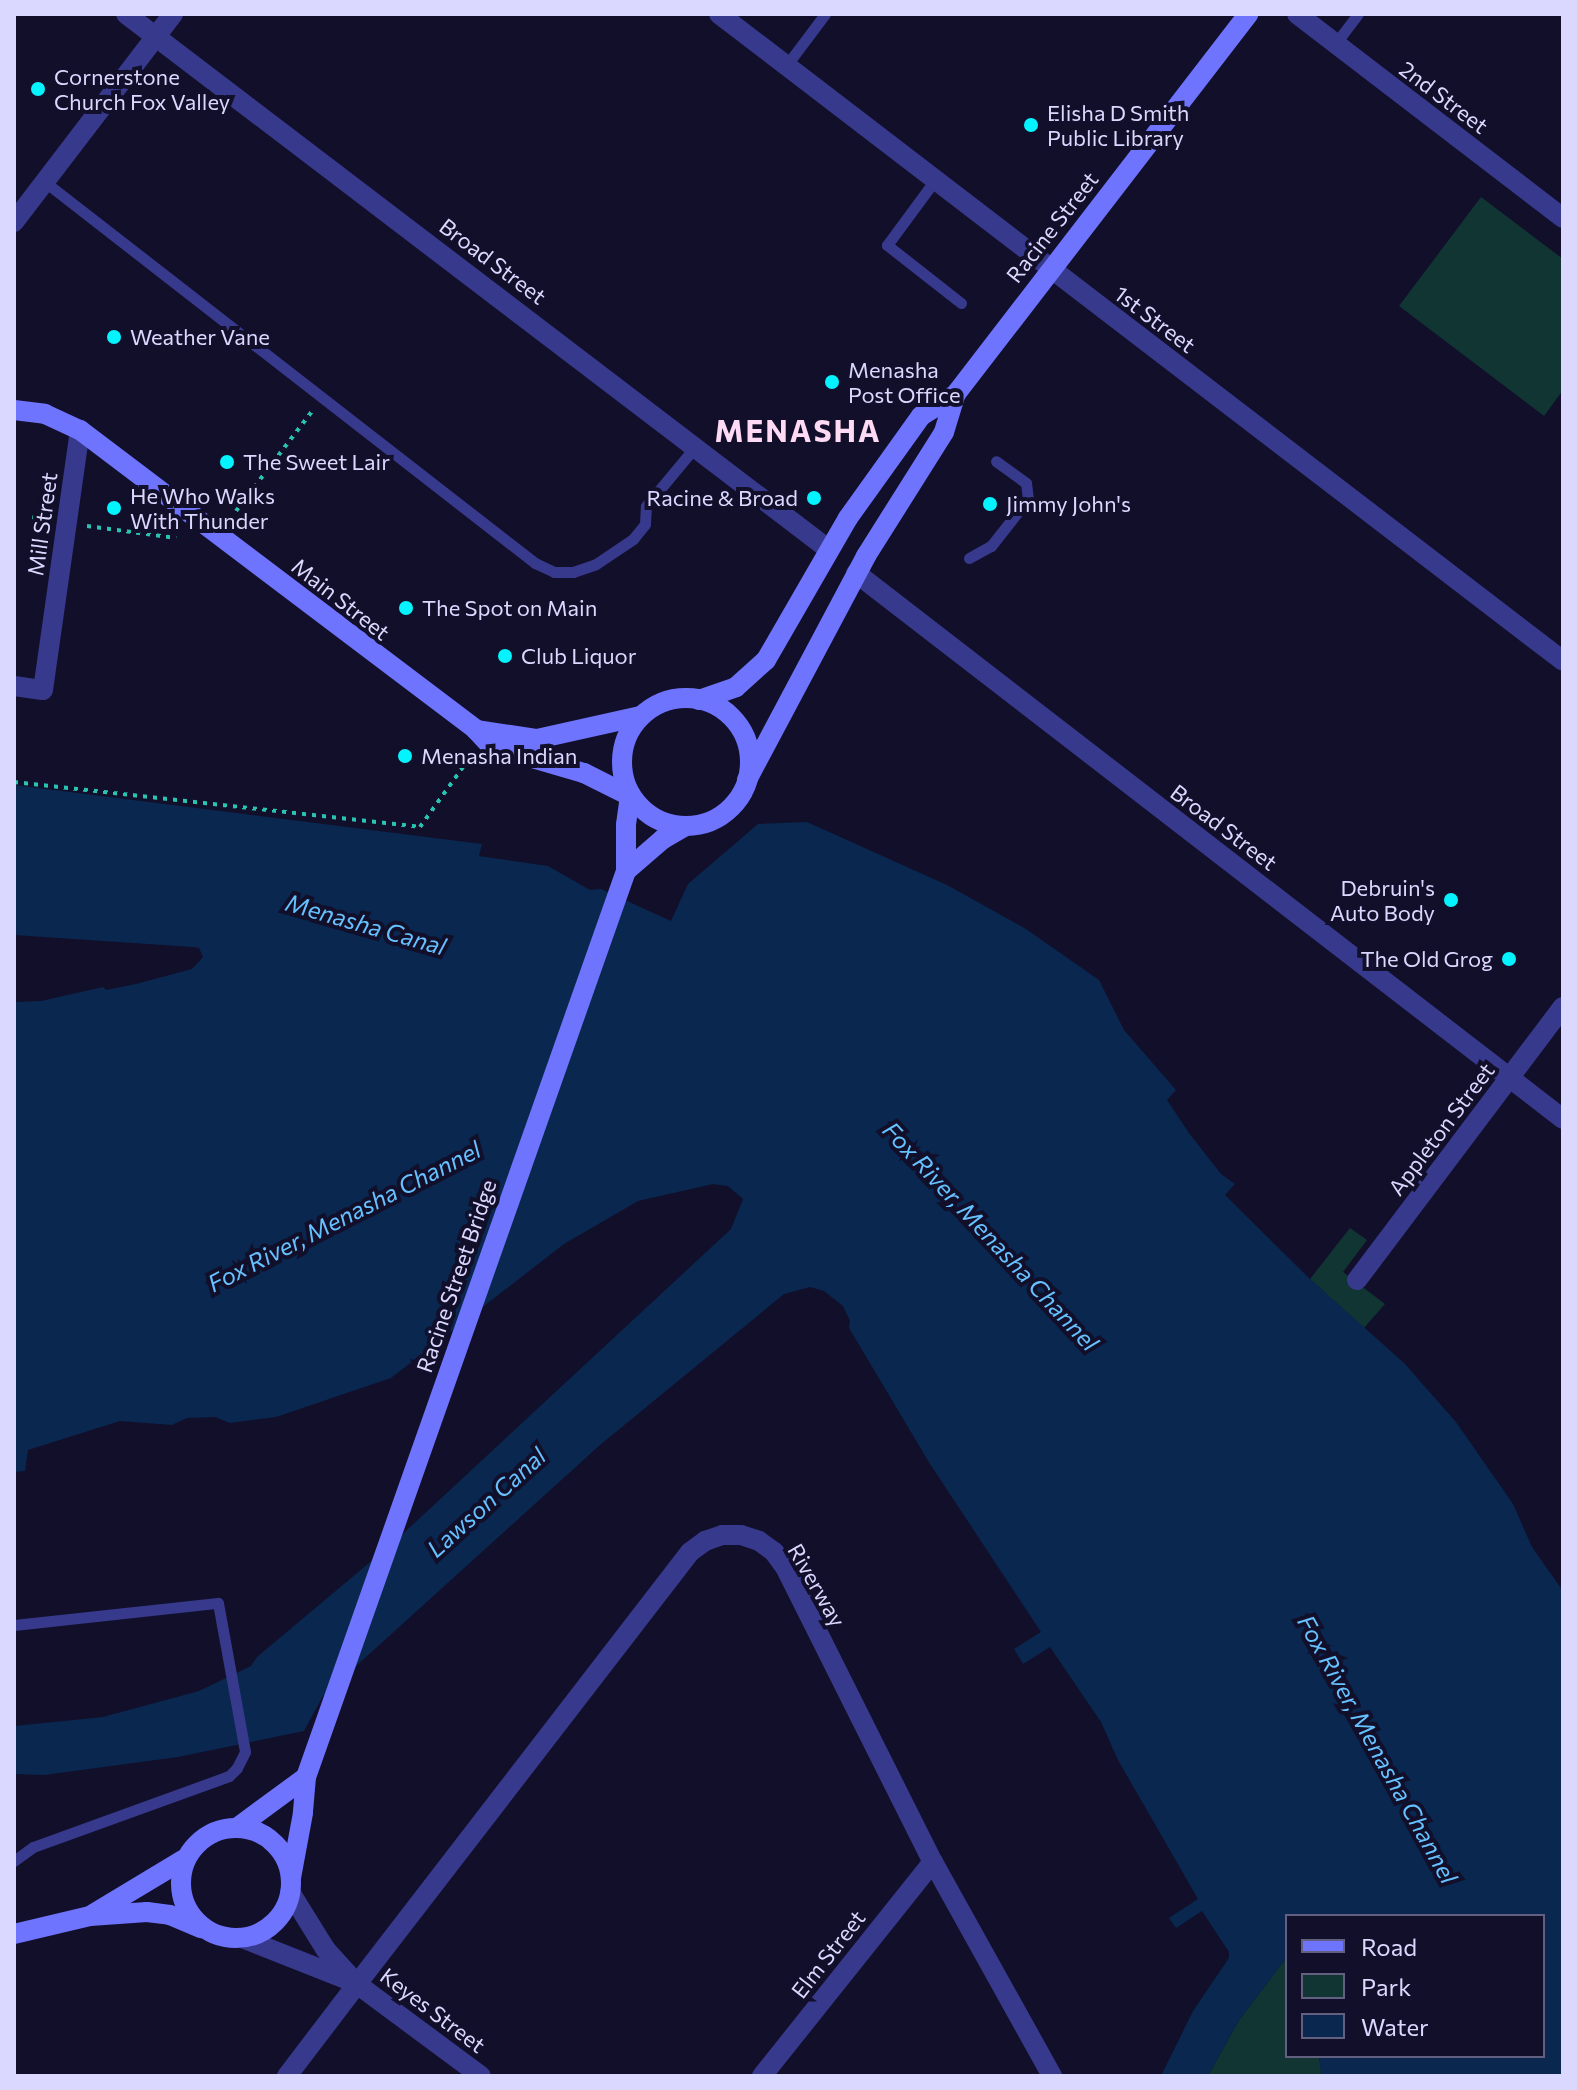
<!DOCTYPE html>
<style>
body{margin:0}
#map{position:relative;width:1577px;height:2090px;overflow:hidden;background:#120f2b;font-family:Commissioner,sans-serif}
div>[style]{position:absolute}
.green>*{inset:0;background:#113532}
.water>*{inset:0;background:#09274f}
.path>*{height:4px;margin-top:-2px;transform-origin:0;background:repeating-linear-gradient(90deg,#28c3b1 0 4px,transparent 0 10px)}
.service>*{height:11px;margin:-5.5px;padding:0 5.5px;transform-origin:5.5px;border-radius:5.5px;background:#37398c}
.minor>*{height:20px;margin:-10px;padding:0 10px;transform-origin:10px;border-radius:10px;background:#37398c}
.tertiary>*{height:20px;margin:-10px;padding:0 10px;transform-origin:10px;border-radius:10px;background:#37398c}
.secondary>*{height:20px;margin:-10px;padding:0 10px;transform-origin:10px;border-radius:10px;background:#6f74ff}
.secondary>.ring{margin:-10px;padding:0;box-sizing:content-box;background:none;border:20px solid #6f74ff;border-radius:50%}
.dots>*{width:22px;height:22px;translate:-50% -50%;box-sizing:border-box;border:4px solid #120f2b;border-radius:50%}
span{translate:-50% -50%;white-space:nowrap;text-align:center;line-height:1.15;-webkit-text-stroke:8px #120f2b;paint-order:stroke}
.poi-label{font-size:22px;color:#dbd8ff}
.left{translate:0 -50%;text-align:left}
.right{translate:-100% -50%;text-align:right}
.street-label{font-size:22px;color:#dbd8ff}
.water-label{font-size:24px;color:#66c1ff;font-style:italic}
.district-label{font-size:30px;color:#ffdaf4;font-weight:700;letter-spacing:2px}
.frame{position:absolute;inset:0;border:16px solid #dbd8ff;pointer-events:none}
.legend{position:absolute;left:1285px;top:1914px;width:260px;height:144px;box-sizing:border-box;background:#120f2b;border:2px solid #625f80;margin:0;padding:10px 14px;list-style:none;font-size:24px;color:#dbd8ff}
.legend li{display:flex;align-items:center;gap:16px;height:40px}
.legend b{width:40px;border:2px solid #625f80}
</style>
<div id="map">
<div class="green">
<div style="clip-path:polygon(1481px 197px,1563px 259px,1563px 390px,1544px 416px,1399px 306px)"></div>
<div style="clip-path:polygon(1350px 1228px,1367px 1240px,1343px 1272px,1385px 1304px,1364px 1328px,1310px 1279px)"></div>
<div style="clip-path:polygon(1287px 1957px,1287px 2056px,1319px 2056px,1322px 2076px,1208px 2076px,1239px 2020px)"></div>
</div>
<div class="water">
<div style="clip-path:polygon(14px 785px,482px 844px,479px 856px,548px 866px,590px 890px,601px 889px,671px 921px,688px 884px,758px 824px,807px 822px,947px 885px,1026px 929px,1099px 980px,1124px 1030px,1176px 1090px,1167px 1100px,1189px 1133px,1221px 1174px,1235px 1184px,1225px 1195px,1310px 1279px,1404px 1363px,1456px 1422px,1513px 1504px,1532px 1547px,1563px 1591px,1563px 2076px,1321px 2074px,1319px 2056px,1543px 2056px,1543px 1916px,1287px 1916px,1287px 1957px,1239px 2020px,1208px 2076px,1161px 2076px,1193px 2011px,1229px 1958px,1229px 1952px,1202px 1911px,1176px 1928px,1169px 1918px,1198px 1899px,1118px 1760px,1101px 1722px,1050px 1647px,1023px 1664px,1014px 1649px,1041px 1632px,930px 1464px,849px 1328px,850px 1321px,843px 1306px,824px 1291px,810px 1287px,784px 1294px,600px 1445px,323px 1696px,304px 1731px,178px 1757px,44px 1775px,14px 1774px,14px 1726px,103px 1717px,199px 1691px,251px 1666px,257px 1657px,394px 1542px,731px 1229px,743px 1199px,728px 1186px,713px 1184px,638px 1201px,564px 1244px,391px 1378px,276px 1417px,230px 1423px,215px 1417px,187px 1418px,172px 1425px,120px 1421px,28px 1450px,25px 1471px,14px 1472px,14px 1002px,41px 1001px,103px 987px,106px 990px,136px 984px,192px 969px,203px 957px,199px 948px,193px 947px,14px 935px)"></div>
</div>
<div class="path">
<div style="left:236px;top:511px;width:127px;rotate:-52.7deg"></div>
<div style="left:32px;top:517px;width:15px;rotate:11deg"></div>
<div style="left:87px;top:526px;width:90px;rotate:7.7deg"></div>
<div style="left:14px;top:782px;width:408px;rotate:6.3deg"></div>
<div style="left:420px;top:827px;width:82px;rotate:-54.4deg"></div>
</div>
<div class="service">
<div style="left:1336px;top:43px;width:36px;rotate:-53deg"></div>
<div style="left:786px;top:66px;width:65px;rotate:-53.1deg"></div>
<div style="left:935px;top:180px;width:81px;rotate:126.4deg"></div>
<div style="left:887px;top:245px;width:94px;rotate:38.1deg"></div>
<div style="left:45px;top:182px;width:621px;rotate:37.87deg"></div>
<div style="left:535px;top:563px;width:21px;rotate:25deg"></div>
<div style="left:554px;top:572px;width:19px"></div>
<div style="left:573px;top:572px;width:24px;rotate:-19deg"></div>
<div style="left:596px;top:564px;width:45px;rotate:-34deg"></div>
<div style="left:633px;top:539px;width:19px;rotate:-51deg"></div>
<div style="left:645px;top:524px;width:18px;rotate:-87deg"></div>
<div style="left:646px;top:506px;width:77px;rotate:-50.3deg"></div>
<div style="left:969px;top:558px;width:25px;rotate:-29deg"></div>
<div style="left:991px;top:546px;width:60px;rotate:-51.8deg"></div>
<div style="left:1028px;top:499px;width:16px;rotate:-97deg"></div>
<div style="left:1026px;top:483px;width:37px;rotate:-144deg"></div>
<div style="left:14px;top:1625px;width:205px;rotate:-6.2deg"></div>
<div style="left:218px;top:1603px;width:151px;rotate:79.7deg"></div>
<div style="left:245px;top:1752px;width:18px;rotate:117deg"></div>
<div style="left:237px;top:1768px;width:11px;rotate:135deg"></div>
<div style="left:229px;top:1776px;width:208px;rotate:160.1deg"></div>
<div style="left:33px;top:1847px;width:24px;rotate:144deg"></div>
</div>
<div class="minor">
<div style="left:719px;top:14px;width:1063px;rotate:37.47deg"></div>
<div style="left:1297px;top:14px;width:335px;rotate:37.5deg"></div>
<div style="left:856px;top:573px;width:893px;rotate:37.68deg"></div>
<div style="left:14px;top:686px;width:29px;rotate:8deg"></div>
<div style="left:43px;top:690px;width:263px;rotate:-81.9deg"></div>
<div style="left:1357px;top:1280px;width:342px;rotate:-53deg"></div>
<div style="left:357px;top:1984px;width:545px;rotate:-52.37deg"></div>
<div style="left:690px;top:1552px;width:19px;rotate:-36deg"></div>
<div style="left:705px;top:1541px;width:18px;rotate:-19deg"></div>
<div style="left:722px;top:1535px;width:19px"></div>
<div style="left:741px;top:1535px;width:19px;rotate:18deg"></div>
<div style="left:759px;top:1541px;width:19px;rotate:36deg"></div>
<div style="left:774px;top:1552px;width:19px;rotate:54deg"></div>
<div style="left:785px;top:1567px;width:330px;rotate:63.4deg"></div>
<div style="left:933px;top:1862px;width:245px;rotate:60.9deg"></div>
<div style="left:762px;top:2076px;width:274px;rotate:-51.4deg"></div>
</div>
<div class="tertiary">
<div style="left:126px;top:14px;width:883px;rotate:37.31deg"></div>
<div style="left:14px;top:222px;width:262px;rotate:-52.6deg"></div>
<div style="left:290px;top:1892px;width:68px;rotate:58.2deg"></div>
<div style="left:326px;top:1950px;width:46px;rotate:47.6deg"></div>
<div style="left:357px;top:1984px;width:154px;rotate:36.6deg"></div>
<div style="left:242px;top:1938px;width:119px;rotate:21.6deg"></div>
<div style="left:287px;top:2076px;width:116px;rotate:-52.7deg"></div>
</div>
<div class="secondary">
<div style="left:14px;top:410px;width:31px;rotate:7deg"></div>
<div style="left:45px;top:414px;width:38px;rotate:25deg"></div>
<div style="left:80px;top:430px;width:497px;rotate:37.1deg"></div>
<div style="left:476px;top:730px;width:22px;rotate:47deg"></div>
<div style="left:491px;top:746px;width:97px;rotate:16.2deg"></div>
<div style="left:584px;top:773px;width:51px;rotate:26.6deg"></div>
<div style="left:630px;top:796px;width:29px;rotate:98deg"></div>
<div style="left:626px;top:825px;width:46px;rotate:90deg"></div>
<div style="left:626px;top:871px;width:961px;rotate:109.45deg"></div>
<div style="left:306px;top:1777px;width:36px;rotate:95deg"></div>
<div style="left:303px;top:1813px;width:66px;rotate:100.5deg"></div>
<div class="ring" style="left:622px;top:698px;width:108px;height:108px"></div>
<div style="left:699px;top:700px;width:39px;rotate:-19deg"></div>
<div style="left:736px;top:687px;width:40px;rotate:-42deg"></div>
<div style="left:766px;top:660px;width:164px;rotate:-60deg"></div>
<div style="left:848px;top:518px;width:125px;rotate:-54.4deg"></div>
<div style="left:921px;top:416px;width:40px;rotate:-32deg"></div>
<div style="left:476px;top:730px;width:62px;rotate:8.4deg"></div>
<div style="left:537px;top:739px;width:107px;rotate:-12.5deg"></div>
<div style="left:747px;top:780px;width:254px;rotate:-62deg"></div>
<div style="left:866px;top:556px;width:146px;rotate:-57.8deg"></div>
<div style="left:944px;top:432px;width:39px;rotate:-73deg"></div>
<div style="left:955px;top:395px;width:481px;rotate:-52.4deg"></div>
<div style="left:626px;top:871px;width:49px;rotate:-40.9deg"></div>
<div style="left:663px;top:839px;width:24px;rotate:-30deg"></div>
<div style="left:238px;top:1827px;width:84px;rotate:-36.3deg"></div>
<div class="ring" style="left:181px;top:1828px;width:90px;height:90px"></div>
<div style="left:93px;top:1914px;width:105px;rotate:-31deg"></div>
<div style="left:14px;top:1934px;width:78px;rotate:-13.3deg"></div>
<div style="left:90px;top:1916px;width:57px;rotate:-4deg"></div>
<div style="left:147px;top:1912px;width:23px;rotate:7deg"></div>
<div style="left:170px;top:1915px;width:34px;rotate:23deg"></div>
</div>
<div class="dots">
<div style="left:38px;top:89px;background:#04f4ff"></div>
<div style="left:1031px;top:125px;background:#04f4ff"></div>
<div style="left:114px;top:337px;background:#04f4ff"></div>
<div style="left:832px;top:382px;background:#04f4ff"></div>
<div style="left:227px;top:462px;background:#04f4ff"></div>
<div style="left:814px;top:498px;background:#04f4ff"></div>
<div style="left:990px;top:504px;background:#04f4ff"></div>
<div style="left:114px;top:508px;background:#04f4ff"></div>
<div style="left:406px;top:608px;background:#04f4ff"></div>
<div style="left:505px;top:656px;background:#04f4ff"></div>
<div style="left:405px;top:756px;background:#04f4ff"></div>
<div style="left:1451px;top:900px;background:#04f4ff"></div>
<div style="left:1509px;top:959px;background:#04f4ff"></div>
</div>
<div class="poi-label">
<span class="left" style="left:54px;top:89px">Cornerstone<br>Church Fox Valley</span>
<span class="left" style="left:1047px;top:125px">Elisha D Smith<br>Public Library</span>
<span class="left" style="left:130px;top:337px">Weather Vane</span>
<span class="left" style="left:848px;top:382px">Menasha<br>Post Office</span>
<span class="left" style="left:243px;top:462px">The Sweet Lair</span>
<span class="left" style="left:130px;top:508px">He Who Walks<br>With Thunder</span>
<span class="right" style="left:798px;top:498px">Racine &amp; Broad</span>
<span class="left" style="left:1006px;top:504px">Jimmy John's</span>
<span class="left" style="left:422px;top:608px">The Spot on Main</span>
<span class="left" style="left:521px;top:656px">Club Liquor</span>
<span class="left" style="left:421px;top:756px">Menasha Indian</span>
<span class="right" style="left:1435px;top:900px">Debruin's<br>Auto Body</span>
<span class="right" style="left:1493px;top:959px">The Old Grog</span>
</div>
<div class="street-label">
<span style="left:1444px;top:97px;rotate:37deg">2nd Street</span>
<span style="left:1052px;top:227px;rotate:-52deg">Racine Street</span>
<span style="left:493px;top:261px;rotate:37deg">Broad Street</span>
<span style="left:1155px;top:319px;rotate:37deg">1st Street</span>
<span style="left:42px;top:524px;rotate:-82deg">Mill Street</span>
<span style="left:341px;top:599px;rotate:38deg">Main Street</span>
<span style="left:1224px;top:827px;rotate:37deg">Broad Street</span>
<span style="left:1441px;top:1129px;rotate:-53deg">Appleton Street</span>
<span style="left:456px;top:1276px;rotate:-71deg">Racine Street Bridge</span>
<span style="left:817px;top:1585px;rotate:60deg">Riverway</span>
<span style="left:828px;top:1954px;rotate:-52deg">Elm Street</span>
<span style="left:433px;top:2010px;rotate:37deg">Keyes Street</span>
</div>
<div class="water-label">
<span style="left:366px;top:924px;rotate:16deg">Menasha Canal</span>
<span style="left:344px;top:1216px;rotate:-27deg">Fox River, Menasha Channel</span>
<span style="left:991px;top:1236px;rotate:47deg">Fox River, Menasha Channel</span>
<span style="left:486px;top:1502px;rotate:-42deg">Lawson Canal</span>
<span style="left:1378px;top:1749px;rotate:61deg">Fox River, Menasha Channel</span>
</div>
<div class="district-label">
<span style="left:798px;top:430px">MENASHA</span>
</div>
<div class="frame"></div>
<ul class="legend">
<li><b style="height:10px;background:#6f74ff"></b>Road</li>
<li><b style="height:22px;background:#113532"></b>Park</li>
<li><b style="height:22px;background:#09274f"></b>Water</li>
</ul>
</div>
